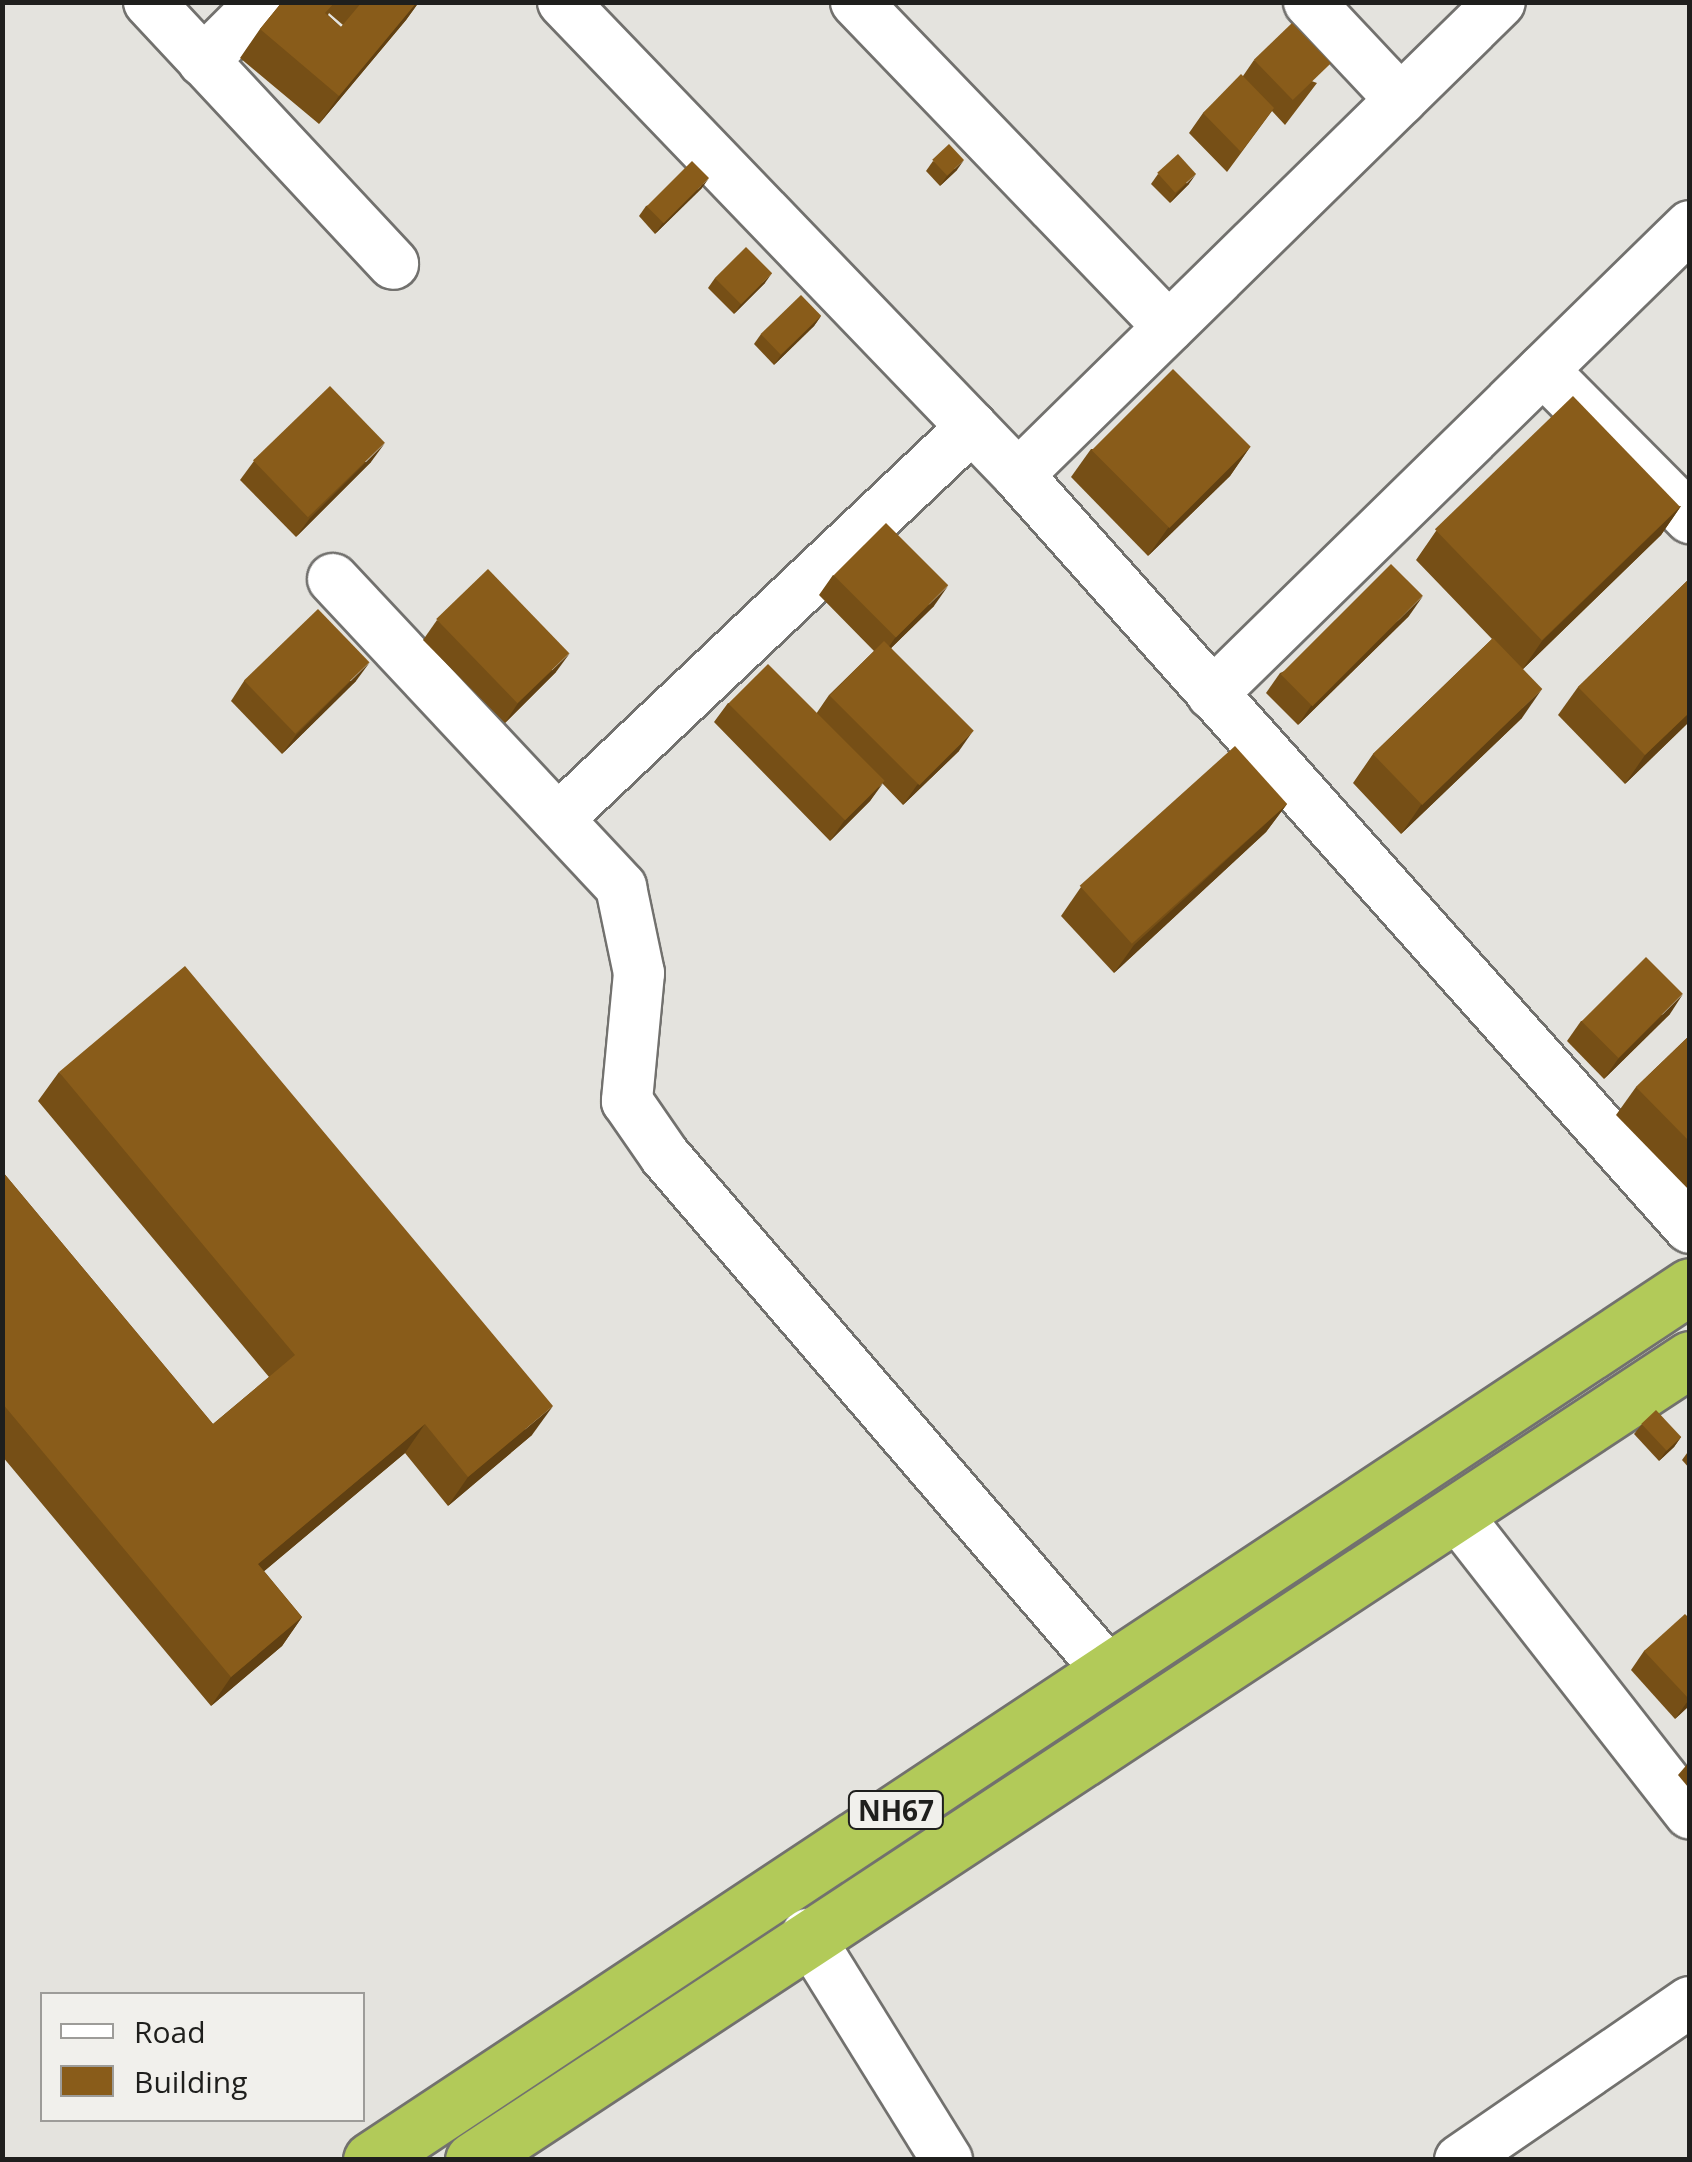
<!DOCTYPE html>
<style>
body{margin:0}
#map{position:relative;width:1692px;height:2162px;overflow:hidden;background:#e4e3de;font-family:"Open Sans",sans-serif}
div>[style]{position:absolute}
.roads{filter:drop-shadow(2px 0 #72716e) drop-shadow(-2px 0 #72716e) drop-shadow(0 2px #72716e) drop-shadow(0 -2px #72716e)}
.street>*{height:50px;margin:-25px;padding:0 25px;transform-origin:25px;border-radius:25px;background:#fff}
.highway>*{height:55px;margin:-27.5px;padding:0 27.5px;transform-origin:27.5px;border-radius:27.5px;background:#b2ca59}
.wall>*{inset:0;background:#764f16}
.shaded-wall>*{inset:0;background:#604012}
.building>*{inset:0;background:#895c1a;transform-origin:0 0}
span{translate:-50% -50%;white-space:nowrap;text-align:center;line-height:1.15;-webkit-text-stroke:10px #f1f0ec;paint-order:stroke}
.shield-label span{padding:2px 8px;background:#f1f0ec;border:2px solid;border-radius:8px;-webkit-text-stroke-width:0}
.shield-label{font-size:28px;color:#1f1f1d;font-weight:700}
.frame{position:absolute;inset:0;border:5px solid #1f1f1d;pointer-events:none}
.legend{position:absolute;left:40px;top:1992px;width:325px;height:130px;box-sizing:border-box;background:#f1f0ec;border:2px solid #9d9c99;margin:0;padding:12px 18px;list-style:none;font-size:30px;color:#1f1f1d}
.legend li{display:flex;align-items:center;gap:20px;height:50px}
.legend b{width:50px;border:2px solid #9d9c99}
</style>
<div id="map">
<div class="roads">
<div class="street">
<div style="left:149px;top:2px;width:358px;rotate:47deg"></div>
<div style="left:563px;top:2px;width:656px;rotate:46.11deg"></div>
<div style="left:1018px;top:475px;width:1009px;rotate:48.25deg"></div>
<div style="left:856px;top:2px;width:451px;rotate:46.1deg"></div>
<div style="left:1309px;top:2px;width:134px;rotate:46.8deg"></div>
<div style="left:203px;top:61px;width:83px;rotate:-45deg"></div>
<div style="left:1543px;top:370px;width:209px;rotate:45.2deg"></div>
<div style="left:1018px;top:475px;width:675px;rotate:-44.46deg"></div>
<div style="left:333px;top:579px;width:422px;rotate:46.9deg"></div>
<div style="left:621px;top:887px;width:88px;rotate:78.2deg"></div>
<div style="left:639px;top:973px;width:129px;rotate:95.4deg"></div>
<div style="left:627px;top:1101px;width:67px;rotate:55.4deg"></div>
<div style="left:665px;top:1156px;width:682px;rotate:49.28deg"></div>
<div style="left:1212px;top:694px;width:669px;rotate:-44.39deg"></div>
<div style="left:558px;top:819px;width:570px;rotate:-43.44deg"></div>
<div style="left:1456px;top:1514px;width:380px;rotate:52deg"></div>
<div style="left:807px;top:1934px;width:266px;rotate:58.2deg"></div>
<div style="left:1460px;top:2160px;width:279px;rotate:-34.5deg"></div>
</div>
<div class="highway">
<div style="left:371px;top:2160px;width:1582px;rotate:-33.53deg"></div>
<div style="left:473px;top:2160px;width:1457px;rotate:-33.35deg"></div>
</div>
</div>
<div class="wall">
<div style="clip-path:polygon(evenodd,282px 2px,419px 2px,406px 20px,319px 124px,240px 58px,260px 29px,282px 2px,329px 13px,343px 25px,341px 27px,328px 15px,329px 13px)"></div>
<div style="clip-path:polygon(1254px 60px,1317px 83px,1285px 125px,1272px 111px,1227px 172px,1189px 133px,1203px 113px,1243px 76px)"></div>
<div style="clip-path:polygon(933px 161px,957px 170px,940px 186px,926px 171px)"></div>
<div style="clip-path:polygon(1158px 174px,1189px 184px,1170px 203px,1151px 184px)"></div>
<div style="clip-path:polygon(702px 188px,655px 234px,639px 216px,646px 206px)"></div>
<div style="clip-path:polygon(715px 278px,765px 283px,734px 314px,708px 288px)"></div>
<div style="clip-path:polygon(821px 316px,814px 326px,774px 365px,754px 344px,761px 334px)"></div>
<div style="clip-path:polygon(1250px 447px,1230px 476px,1148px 556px,1071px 477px,1091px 449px)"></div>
<div style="clip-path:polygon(254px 461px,371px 462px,296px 537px,240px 480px)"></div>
<div style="clip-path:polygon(1681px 506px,1661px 535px,1523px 669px,1522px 718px,1401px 834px,1353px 783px,1373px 754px,1492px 639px,1416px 560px,1436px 531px)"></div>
<div style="clip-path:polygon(833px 575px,934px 606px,891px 648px,959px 751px,903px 805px,882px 783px,870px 801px,830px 841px,714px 722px,728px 703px,816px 714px,829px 695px,874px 651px,819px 595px)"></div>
<div style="clip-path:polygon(1690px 578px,1690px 721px,1625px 784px,1558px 715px,1578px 687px)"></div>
<div style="clip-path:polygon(1409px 616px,1298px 725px,1266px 693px,1280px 673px)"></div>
<div style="clip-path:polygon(437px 620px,556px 672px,505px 723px,423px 640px)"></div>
<div style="clip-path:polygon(244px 681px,356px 681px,282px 754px,231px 701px)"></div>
<div style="clip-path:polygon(1287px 804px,1266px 832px,1114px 973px,1061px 916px,1081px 887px)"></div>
<div style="clip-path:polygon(1670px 1014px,1604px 1079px,1567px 1041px,1581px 1021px)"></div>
<div style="clip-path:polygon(1690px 1035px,1690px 1191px,1616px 1115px,1636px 1087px)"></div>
<div style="clip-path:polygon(59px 1072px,532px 1435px,448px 1506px,405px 1453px,264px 1571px,302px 1617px,282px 1646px,211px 1706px,2px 1456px,2px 1171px,213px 1424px,269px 1377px,38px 1101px)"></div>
<div style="clip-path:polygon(1642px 1424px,1681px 1437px,1674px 1447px,1659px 1461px,1634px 1434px)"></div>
<div style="clip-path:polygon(1690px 1449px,1690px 1469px,1682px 1460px)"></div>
<div style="clip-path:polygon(1690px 1619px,1690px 1705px,1675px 1719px,1631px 1670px,1644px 1651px)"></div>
<div style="clip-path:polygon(1690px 1761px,1690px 1785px,1688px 1787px,1678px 1775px)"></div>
</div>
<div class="shaded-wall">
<div style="clip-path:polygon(417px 2px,419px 2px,406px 20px,319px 124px,339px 96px)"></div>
<div style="clip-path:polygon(964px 160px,957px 170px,940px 186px,947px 176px)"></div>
<div style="clip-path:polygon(1196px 174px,1189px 184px,1170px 203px,1177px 193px)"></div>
<div style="clip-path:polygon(709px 178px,702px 188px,655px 234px,662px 224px)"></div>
<div style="clip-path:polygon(772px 273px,765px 283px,734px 314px,741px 304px)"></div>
<div style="clip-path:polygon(821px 316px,814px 326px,774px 365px,781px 355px)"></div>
<div style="clip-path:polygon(385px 443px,371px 462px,296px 537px,310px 518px)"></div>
<div style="clip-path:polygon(1250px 447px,1230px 476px,1148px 556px,1168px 528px)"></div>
<div style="clip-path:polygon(1681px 506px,1661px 535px,1522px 670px,1542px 641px)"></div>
<div style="clip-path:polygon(948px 586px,934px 606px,881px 658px,895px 638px)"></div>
<div style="clip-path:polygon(1423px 596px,1409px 616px,1298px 725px,1311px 706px)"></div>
<div style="clip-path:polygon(570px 653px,556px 672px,505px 723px,518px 703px)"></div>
<div style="clip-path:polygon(370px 662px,356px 681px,282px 754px,296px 735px)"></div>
<div style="clip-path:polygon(1542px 689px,1522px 718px,1401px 834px,1421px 805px)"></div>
<div style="clip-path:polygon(1690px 712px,1690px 721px,1625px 784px,1645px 755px)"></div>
<div style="clip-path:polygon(973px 731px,959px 751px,903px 805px,917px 785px)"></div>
<div style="clip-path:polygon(884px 782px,870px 801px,830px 841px,844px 821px)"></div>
<div style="clip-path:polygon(1287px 804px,1266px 832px,1114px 973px,1134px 945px)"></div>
<div style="clip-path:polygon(1683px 994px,1670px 1014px,1604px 1079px,1618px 1059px)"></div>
<div style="clip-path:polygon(553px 1406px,532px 1435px,448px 1506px,468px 1477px)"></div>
<div style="clip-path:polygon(425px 1424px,405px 1453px,238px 1593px,258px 1564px)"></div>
<div style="clip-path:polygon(1681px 1437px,1674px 1447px,1659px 1461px,1666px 1451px)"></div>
<div style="clip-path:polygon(302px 1617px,282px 1646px,211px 1706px,231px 1677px)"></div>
<div style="clip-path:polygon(1690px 1698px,1690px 1705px,1675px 1719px)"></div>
</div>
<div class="building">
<div style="clip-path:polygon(282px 2px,335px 2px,325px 13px,341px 27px,362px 2px,417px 2px,339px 96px,260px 29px)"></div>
<div style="left:1292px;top:23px;width:56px;height:53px;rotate:46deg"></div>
<div style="clip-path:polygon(1241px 74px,1274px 108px,1241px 152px,1203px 113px)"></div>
<div style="left:949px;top:144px;width:22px;height:23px;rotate:47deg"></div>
<div style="left:1178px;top:154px;width:27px;height:28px;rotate:48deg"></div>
<div style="left:692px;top:161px;width:24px;height:64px;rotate:45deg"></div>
<div style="left:746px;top:247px;width:37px;height:44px;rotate:45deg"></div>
<div style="left:801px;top:295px;width:29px;height:56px;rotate:46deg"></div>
<div style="left:1173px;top:369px;width:110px;height:115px;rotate:45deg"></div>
<div style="left:330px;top:386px;width:79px;height:107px;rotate:46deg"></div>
<div style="left:1573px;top:396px;width:154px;height:192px;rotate:46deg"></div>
<div style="left:886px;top:523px;width:88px;height:74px;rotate:45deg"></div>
<div style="left:1391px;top:564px;width:45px;height:156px;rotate:45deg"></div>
<div style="left:488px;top:569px;width:117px;height:72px;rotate:46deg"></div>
<div style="clip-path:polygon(1690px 578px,1690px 712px,1645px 755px,1578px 687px)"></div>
<div style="left:318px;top:609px;width:74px;height:103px;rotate:46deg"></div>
<div style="left:1493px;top:638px;width:71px;height:167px;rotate:46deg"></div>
<div style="left:884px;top:641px;width:127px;height:77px;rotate:45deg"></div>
<div style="left:768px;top:664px;width:165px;height:56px;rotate:45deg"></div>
<div style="left:1235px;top:746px;width:78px;height:209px;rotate:48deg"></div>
<div style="left:1646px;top:957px;width:52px;height:91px;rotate:45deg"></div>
<div style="clip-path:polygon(185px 966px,553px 1406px,468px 1477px,425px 1424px,258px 1564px,302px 1617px,231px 1677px,2px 1403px,2px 1171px,213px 1424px,295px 1355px,59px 1072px)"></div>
<div style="clip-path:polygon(1690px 1035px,1690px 1142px,1636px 1087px)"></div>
<div style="left:1656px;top:1410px;width:37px;height:20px;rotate:47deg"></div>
<div style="clip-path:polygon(1685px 1614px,1690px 1619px,1689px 1699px,1644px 1651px)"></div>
</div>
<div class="shield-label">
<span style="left:896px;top:1810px">NH67</span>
</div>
<div class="frame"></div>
<ul class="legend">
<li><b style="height:12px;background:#fff"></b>Road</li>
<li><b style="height:28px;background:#895c1a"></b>Building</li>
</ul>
</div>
